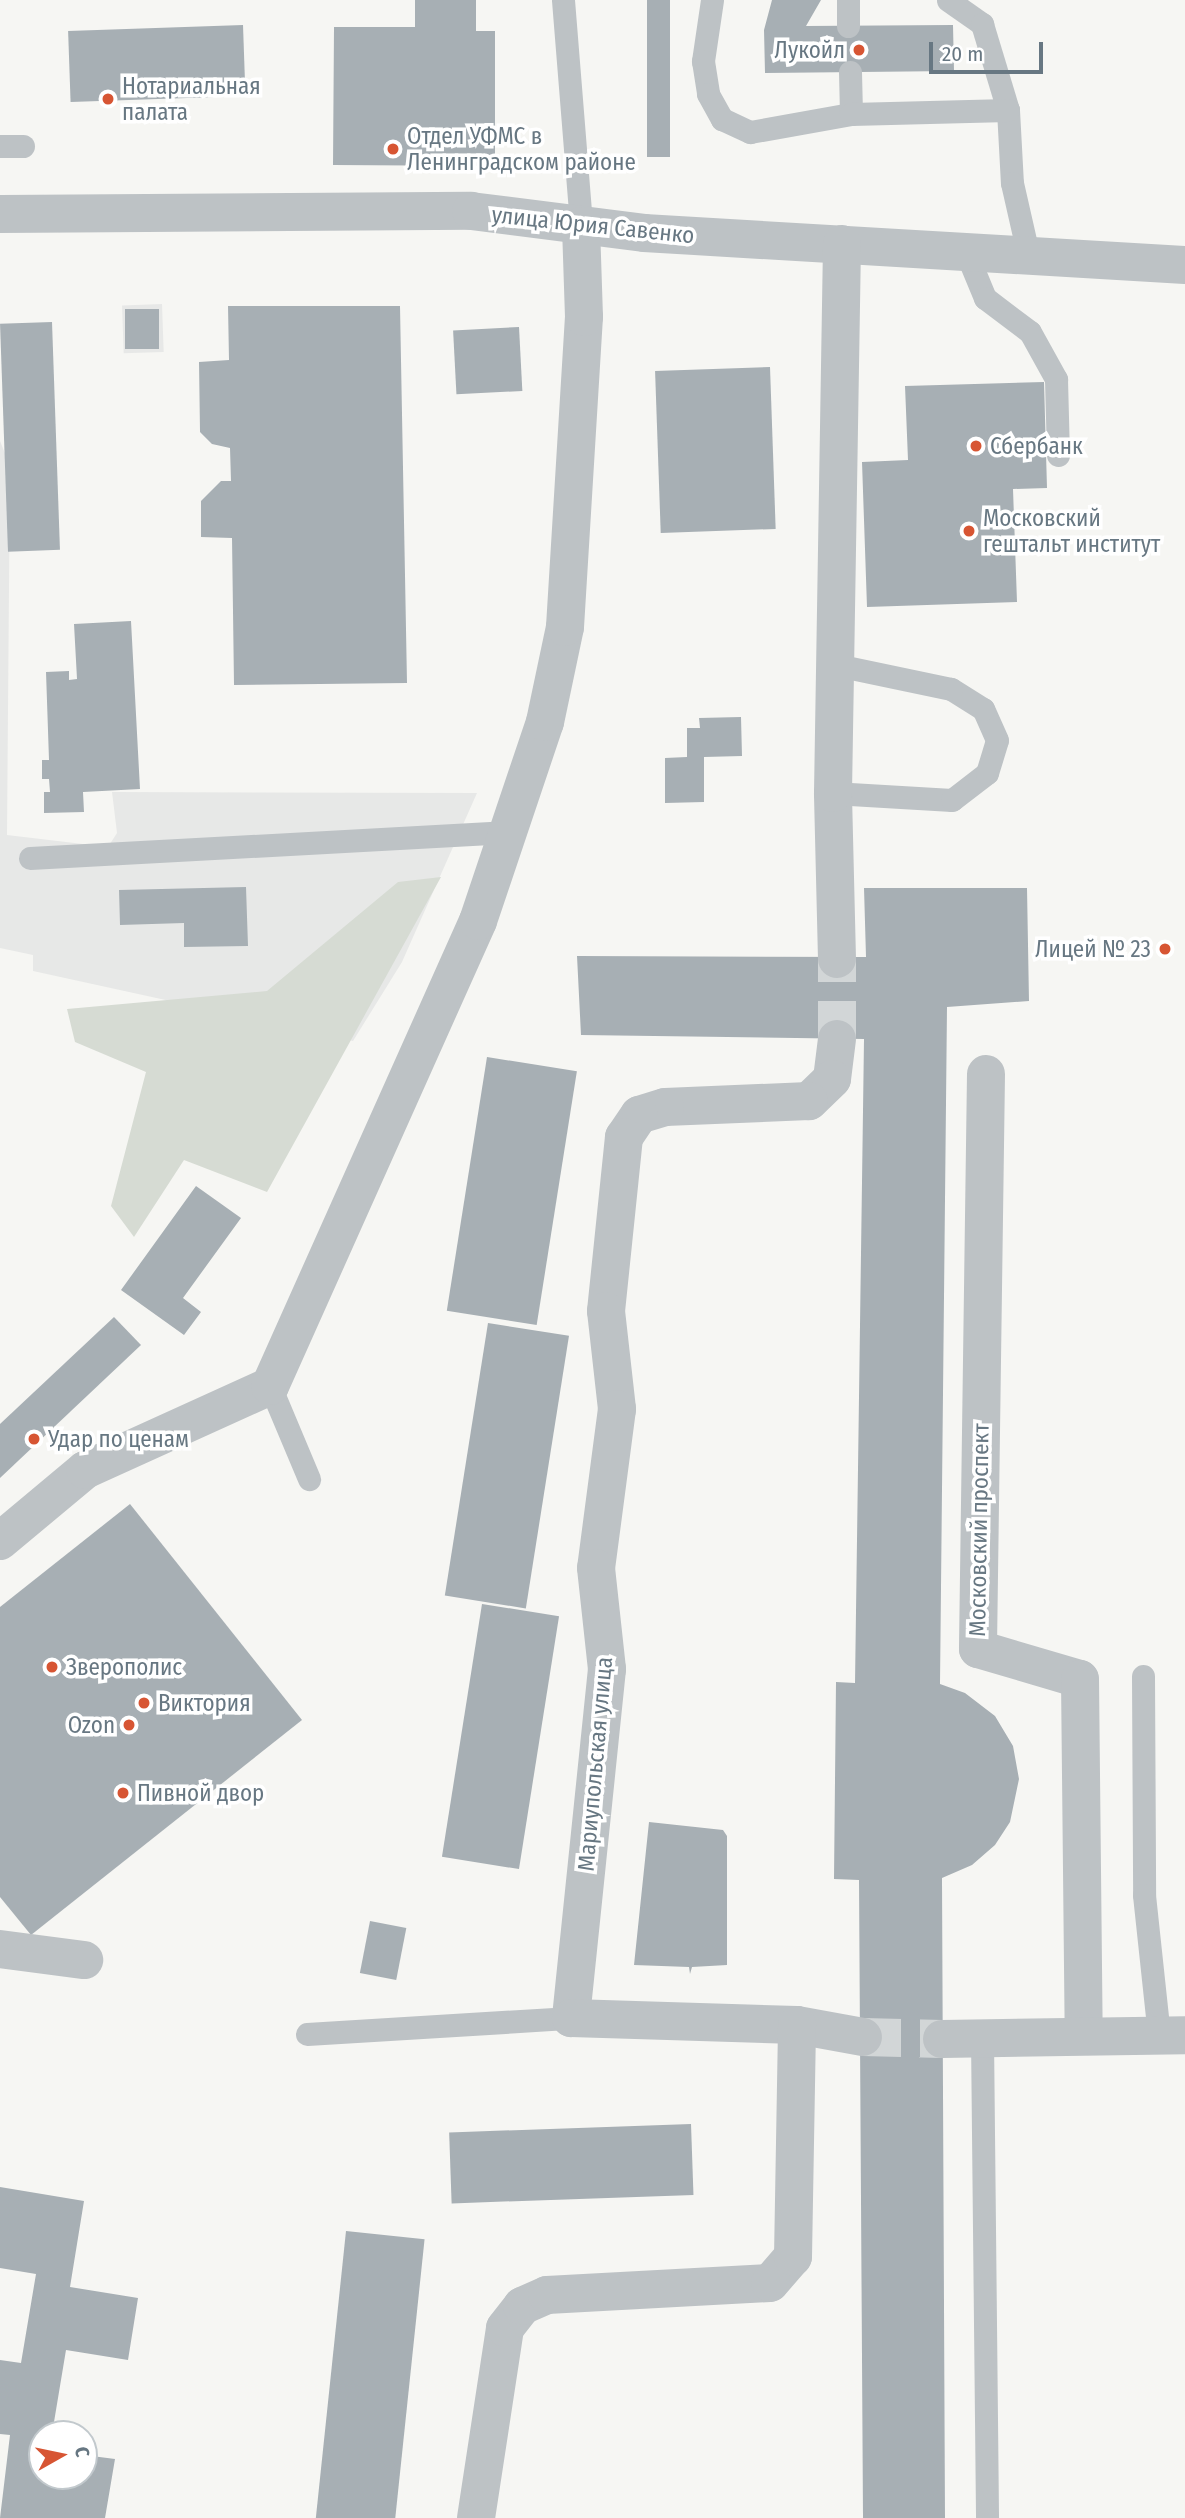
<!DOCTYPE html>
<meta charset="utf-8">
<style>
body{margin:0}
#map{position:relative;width:1185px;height:2518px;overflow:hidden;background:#f6f6f3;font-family:"Fira Sans Condensed",sans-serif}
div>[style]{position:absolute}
.built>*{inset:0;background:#e7e8e7;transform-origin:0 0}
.green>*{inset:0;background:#d6dbd3}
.building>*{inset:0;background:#a7afb4;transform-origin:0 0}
.minor-tunnel>*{height:38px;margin-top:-19px;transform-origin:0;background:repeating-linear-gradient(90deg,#d2d6d7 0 38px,transparent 0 57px)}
.service>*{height:23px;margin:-11.5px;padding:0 11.5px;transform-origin:11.5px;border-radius:11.5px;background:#bdc2c5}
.minor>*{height:38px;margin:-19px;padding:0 19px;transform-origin:19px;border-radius:19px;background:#bdc2c5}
.dots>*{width:19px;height:19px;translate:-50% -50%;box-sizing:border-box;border:4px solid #fff;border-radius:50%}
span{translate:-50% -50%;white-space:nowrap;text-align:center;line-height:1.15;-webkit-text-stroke:7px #fff;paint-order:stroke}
.poi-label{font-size:23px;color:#677782}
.right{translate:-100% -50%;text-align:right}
.left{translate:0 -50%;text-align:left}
.street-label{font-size:23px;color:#677782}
.north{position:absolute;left:28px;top:2420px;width:70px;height:70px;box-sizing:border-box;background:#fff;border:2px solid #c2c9cd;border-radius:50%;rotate:81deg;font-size:19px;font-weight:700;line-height:28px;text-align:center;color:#677782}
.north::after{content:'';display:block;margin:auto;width:24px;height:32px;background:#d75533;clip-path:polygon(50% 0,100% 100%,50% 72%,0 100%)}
.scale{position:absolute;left:929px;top:42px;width:114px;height:32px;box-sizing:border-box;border:4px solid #677782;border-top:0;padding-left:9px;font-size:21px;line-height:24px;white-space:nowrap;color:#677782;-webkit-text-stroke:5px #fff;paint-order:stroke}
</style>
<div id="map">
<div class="built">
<div style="left:162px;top:304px;width:48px;height:40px;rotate:88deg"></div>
<div style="clip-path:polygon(0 441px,10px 466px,7px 835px,108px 847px,117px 833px,112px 792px,477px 793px,402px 962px,353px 1041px,33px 971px,33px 955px,0 948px)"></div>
</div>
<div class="green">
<div style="clip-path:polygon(441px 877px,267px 1192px,184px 1160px,134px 1237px,111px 1206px,146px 1072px,75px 1042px,67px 1009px,267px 991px,398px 882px)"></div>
</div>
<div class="building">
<div style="clip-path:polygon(415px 0,476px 0,476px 31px,495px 31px,495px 166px,333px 165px,334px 27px,415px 27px)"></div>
<div style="left:647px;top:0;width:23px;height:157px"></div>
<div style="clip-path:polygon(772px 0,821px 0,806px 26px,953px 25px,954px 71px,765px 73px,764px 30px)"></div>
<div style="left:243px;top:25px;width:71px;height:175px;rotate:88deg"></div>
<div style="clip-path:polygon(228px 306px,400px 306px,407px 683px,234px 685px,232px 538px,201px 537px,201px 501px,221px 481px,231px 481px,230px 448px,212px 444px,200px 432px,199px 362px,229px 360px)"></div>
<div style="left:125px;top:309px;width:34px;height:40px"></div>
<div style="left:52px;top:322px;width:228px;height:52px;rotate:88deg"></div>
<div style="left:519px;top:327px;width:64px;height:66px;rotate:87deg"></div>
<div style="left:770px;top:367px;width:162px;height:115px;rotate:88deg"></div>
<div style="clip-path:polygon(1044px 382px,1047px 488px,1013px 489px,1017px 602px,867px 607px,862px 462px,908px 460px,905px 386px)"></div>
<div style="clip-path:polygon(131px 621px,140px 789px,83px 792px,84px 812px,44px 813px,44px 792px,50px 792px,49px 779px,42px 779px,42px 760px,49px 760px,46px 672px,69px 671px,69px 680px,77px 679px,74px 624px)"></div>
<div style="clip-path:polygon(741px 717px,742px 756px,704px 757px,704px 802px,665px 803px,665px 758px,687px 757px,687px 728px,700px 728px,699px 718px)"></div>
<div style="clip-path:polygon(246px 887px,248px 946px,184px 947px,184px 923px,120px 925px,119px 890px)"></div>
<div style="clip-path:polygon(864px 888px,1027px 888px,1029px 1001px,947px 1007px,940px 1684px,965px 1693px,995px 1716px,1013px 1746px,1019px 1779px,1010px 1822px,995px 1845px,972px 1865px,942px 1878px,945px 2518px,863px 2518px,859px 1880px,834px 1879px,836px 1682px,855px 1683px,864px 1039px,581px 1035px,577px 956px,866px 957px)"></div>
<div style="left:487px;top:1057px;width:91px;height:257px;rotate:9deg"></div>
<div style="clip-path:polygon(196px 1186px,241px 1218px,183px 1298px,201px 1312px,184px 1335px,121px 1290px)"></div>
<div style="clip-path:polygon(114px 1317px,141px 1345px,0 1478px,0 1424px)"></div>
<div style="left:488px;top:1323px;width:82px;height:276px;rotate:9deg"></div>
<div style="clip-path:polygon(130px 1504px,302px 1720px,31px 1935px,0 1897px,0 1607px)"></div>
<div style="left:482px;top:1604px;width:78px;height:256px;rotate:9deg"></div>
<div style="clip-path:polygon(649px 1822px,723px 1830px,727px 1836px,727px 1965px,692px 1967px,690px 1974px,689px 1967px,634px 1965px)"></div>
<div style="left:370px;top:1921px;width:37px;height:53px;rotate:11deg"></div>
<div style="left:691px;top:2124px;width:71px;height:242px;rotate:88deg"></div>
<div style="clip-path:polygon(0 2187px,84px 2201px,70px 2287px,138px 2298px,128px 2360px,66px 2350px,52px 2434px,42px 2434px,42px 2476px,84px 2476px,84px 2455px,115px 2459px,105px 2518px,0 2518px,10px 2435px,0 2434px,0 2360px,21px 2363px,36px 2274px,0 2268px)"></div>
<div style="left:346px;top:2231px;width:79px;height:289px;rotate:6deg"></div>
</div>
<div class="minor-tunnel">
<div style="left:837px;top:1039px;width:80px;rotate:-90deg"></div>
<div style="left:863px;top:2037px;width:79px;rotate:1.5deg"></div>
</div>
<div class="service">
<div style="left:563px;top:0;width:227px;rotate:85.4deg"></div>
<div style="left:712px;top:0;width:62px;rotate:98.4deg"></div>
<div style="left:703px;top:61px;width:33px;rotate:81deg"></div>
<div style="left:708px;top:94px;width:29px;rotate:61deg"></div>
<div style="left:722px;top:119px;width:31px;rotate:25deg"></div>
<div style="left:750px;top:132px;width:103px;rotate:-10.1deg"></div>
<div style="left:848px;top:0;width:26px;rotate:90deg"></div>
<div style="left:948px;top:0;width:42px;rotate:35.2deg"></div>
<div style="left:982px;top:24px;width:90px;rotate:73.2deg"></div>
<div style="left:1008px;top:110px;width:73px;rotate:86.9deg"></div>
<div style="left:1012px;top:183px;width:77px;rotate:77.2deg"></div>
<div style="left:850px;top:72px;width:42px;rotate:88.6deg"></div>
<div style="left:851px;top:114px;width:157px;rotate:-1.5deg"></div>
<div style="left:0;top:146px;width:23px"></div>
<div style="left:966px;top:252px;width:50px;rotate:67.6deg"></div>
<div style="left:985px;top:298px;width:56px;rotate:37.1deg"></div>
<div style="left:1030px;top:332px;width:54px;rotate:61deg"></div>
<div style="left:1056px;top:379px;width:76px;rotate:88.5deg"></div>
<div style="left:833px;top:793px;width:119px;rotate:3.4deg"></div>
<div style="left:952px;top:800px;width:44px;rotate:-37.6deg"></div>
<div style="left:987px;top:773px;width:34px;rotate:-73deg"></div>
<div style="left:997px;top:740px;width:34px;rotate:-114deg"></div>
<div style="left:983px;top:709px;width:38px;rotate:-148deg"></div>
<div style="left:951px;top:689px;width:117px;rotate:-168.2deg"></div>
<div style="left:30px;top:858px;width:479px;rotate:-3.1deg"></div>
<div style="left:270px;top:1386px;width:101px;rotate:67.2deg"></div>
<div style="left:1143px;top:1676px;width:219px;rotate:89.7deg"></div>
<div style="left:1144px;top:1895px;width:141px;rotate:83.9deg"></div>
<div style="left:307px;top:2034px;width:264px;rotate:-3.5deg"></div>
<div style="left:982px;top:2037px;width:481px;rotate:89.4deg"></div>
</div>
<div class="minor">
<div style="left:0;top:214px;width:471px;rotate:-0.4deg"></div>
<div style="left:471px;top:211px;width:174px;rotate:7.2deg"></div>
<div style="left:644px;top:233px;width:542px;rotate:3.39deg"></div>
<div style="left:837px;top:959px;width:166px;rotate:-91.4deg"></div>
<div style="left:833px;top:793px;width:549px;rotate:-89.06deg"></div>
<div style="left:837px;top:1039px;width:40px;rotate:97.1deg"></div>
<div style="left:832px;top:1079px;width:32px;rotate:136deg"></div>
<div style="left:809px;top:1101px;width:144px;rotate:177.6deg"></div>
<div style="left:665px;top:1107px;width:27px;rotate:163deg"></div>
<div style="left:639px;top:1115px;width:27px;rotate:124deg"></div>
<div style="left:624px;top:1137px;width:175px;rotate:95.9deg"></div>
<div style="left:606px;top:1311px;width:99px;rotate:83.6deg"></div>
<div style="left:617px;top:1409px;width:160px;rotate:97.5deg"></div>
<div style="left:596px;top:1568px;width:102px;rotate:83.8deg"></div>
<div style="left:607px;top:1669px;width:351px;rotate:95.9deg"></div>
<div style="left:571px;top:2018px;width:226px;rotate:1.8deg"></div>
<div style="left:797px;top:2025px;width:67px;rotate:10.3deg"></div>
<div style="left:986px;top:1074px;width:575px;rotate:90.8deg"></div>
<div style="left:978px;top:1649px;width:106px;rotate:16.4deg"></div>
<div style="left:1080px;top:1679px;width:356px;rotate:89.4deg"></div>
<div style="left:0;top:1541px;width:111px;rotate:-39.9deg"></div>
<div style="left:85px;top:1470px;width:203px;rotate:-24.4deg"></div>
<div style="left:270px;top:1386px;width:509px;rotate:-65.9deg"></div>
<div style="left:478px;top:921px;width:210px;rotate:-71.4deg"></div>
<div style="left:545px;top:722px;width:97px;rotate:-78.1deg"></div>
<div style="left:565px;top:627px;width:311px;rotate:-86.5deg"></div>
<div style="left:584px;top:317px;width:91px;rotate:-91.9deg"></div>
<div style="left:0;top:1949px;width:85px;rotate:7.5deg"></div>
<div style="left:942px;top:2039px;width:243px;rotate:-0.9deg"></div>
<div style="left:476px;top:2518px;width:192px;rotate:-81.3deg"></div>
<div style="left:505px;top:2328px;width:28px;rotate:-52deg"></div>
<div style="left:522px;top:2306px;width:27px;rotate:-24deg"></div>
<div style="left:547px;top:2295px;width:223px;rotate:-3.1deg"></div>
<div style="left:770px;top:2283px;width:35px;rotate:-49deg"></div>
<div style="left:793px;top:2257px;width:232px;rotate:-89deg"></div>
</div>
<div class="dots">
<div style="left:859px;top:50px;background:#d75533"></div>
<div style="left:108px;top:99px;background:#d75533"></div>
<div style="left:393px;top:149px;background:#d75533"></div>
<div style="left:976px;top:446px;background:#d75533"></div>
<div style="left:969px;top:531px;background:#d75533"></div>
<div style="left:1165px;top:949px;background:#d75533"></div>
<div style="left:34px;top:1439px;background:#d75533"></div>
<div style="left:52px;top:1667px;background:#d75533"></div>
<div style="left:144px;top:1703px;background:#d75533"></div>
<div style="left:129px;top:1725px;background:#d75533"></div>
<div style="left:123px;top:1793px;background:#d75533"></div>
</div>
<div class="poi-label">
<span class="right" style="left:845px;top:50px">Лукойл</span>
<span class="left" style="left:122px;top:99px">Нотариальная<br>палата</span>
<span class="left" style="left:407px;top:149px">Отдел УФМС в<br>Ленинградском районе</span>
<span class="left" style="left:990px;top:446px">Сбербанк</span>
<span class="left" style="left:983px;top:531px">Московский<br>гештальт институт</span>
<span class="right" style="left:1151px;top:949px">Лицей № 23</span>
<span class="left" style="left:48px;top:1439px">Удар по ценам</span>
<span class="left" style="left:66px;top:1667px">Зверополис</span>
<span class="left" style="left:158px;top:1703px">Виктория</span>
<span class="right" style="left:115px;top:1725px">Ozon</span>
<span class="left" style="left:137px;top:1793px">Пивной двор</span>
</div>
<div class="street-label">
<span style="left:593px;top:225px;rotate:6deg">улица Юрия Савенко</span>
<span style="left:979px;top:1530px;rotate:-89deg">Московский проспект</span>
<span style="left:595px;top:1764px;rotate:-85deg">Мариупольская улица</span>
</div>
<div class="north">С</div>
<div class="scale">20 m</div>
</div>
